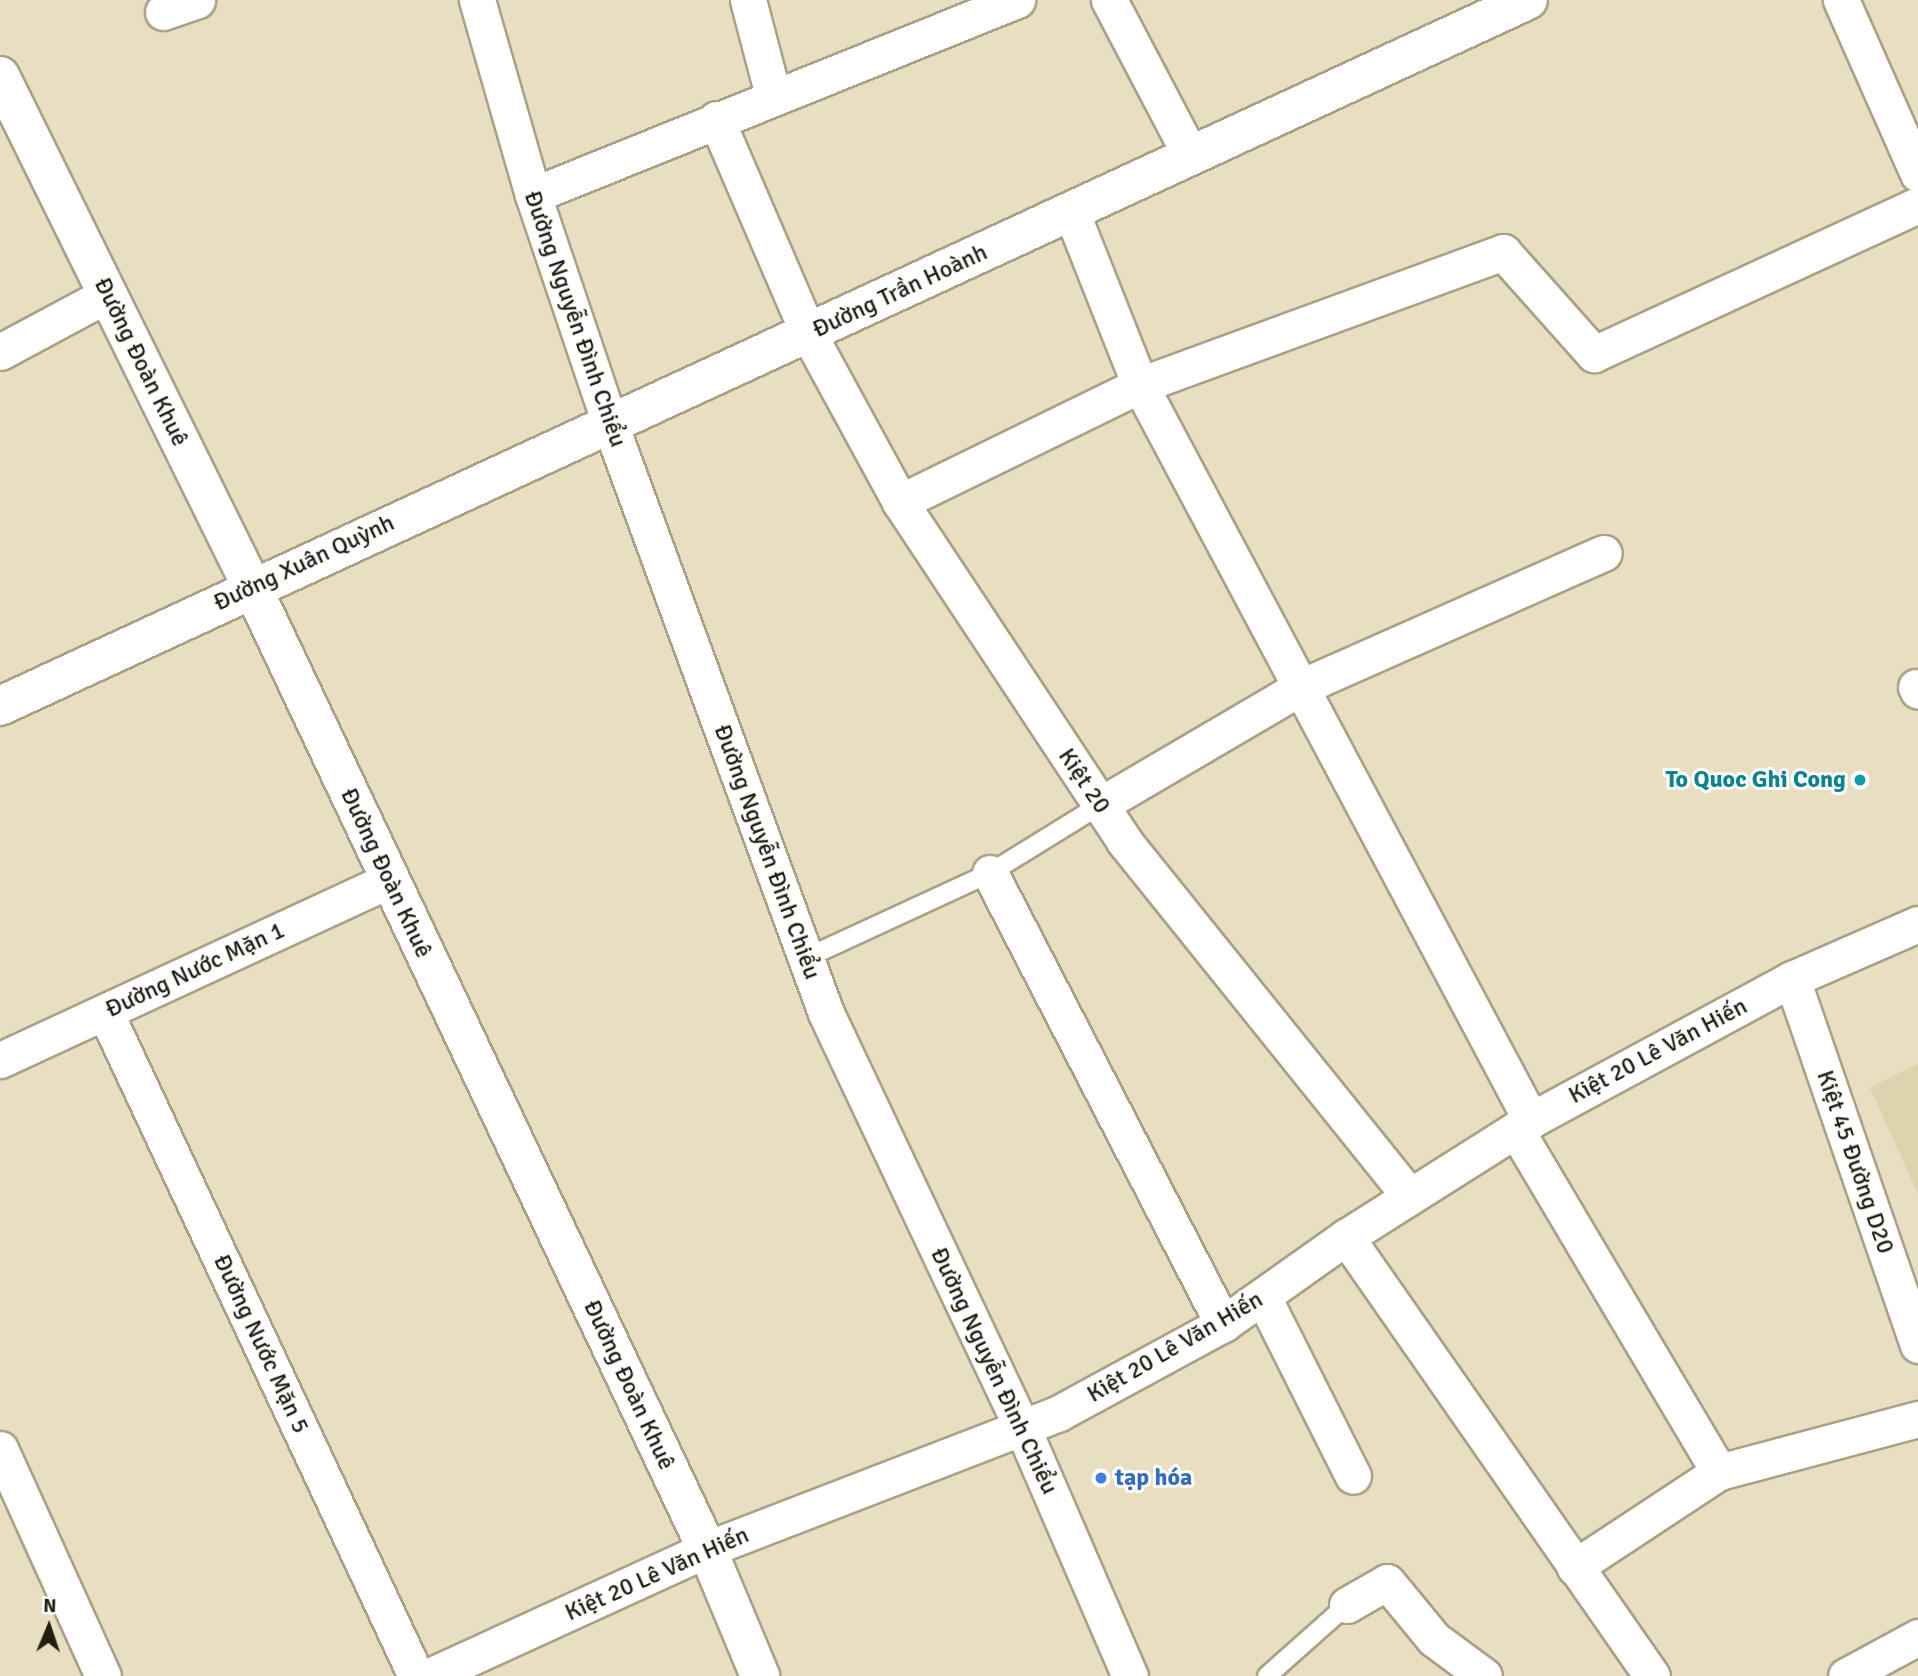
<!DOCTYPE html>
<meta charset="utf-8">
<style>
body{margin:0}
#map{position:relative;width:1918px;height:1676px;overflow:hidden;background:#e8dec2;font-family:Signika,sans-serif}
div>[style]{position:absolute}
.built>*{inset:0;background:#dfd2af}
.roads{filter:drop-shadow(2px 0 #aaa086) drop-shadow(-2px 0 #aaa086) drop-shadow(0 2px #aaa086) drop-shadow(0 -2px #aaa086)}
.service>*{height:18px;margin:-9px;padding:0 9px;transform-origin:9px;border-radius:9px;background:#fff}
.minor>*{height:35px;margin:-17.5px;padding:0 17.5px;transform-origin:17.5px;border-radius:17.5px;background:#fff}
.tertiary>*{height:38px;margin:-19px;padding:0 19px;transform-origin:19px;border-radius:19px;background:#fff}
.dots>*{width:19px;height:19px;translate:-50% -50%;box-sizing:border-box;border:4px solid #fff;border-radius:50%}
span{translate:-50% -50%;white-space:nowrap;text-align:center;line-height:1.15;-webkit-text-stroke:6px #fff;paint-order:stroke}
.street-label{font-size:24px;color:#211d13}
.culture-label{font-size:24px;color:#0d838f;font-weight:700}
.right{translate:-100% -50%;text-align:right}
.shop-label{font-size:24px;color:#366cbe;font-weight:700}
.left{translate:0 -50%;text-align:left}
.north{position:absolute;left:14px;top:1592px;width:70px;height:70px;-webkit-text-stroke:5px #fff;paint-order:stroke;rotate:2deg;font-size:19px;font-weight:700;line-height:28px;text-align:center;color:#211d13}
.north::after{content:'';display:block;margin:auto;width:24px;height:32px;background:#211d13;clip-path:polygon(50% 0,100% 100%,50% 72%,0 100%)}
</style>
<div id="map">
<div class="built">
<div style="clip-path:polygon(1918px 1064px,1918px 1194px,1870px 1088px)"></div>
</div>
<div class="roads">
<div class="service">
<div style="left:806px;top:958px;width:203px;rotate:-24.8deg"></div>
<div style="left:990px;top:873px;width:129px;rotate:-31.7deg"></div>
<div style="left:1267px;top:1676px;width:107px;rotate:-41.6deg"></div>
</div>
<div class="minor">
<div style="left:477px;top:0;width:203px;rotate:74deg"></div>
<div style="left:533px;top:195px;width:242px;rotate:71.4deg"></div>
<div style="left:610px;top:424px;width:627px;rotate:69.86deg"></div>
<div style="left:826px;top:1013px;width:460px;rotate:64.7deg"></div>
<div style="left:1023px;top:1429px;width:269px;rotate:66.6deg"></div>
<div style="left:748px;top:0;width:98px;rotate:75.3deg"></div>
<div style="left:1109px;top:0;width:176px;rotate:62.3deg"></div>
<div style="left:1841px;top:0;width:190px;rotate:66.1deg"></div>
<div style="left:163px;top:12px;width:36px;rotate:-19deg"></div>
<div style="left:716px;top:119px;width:233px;rotate:66.7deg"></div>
<div style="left:808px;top:333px;width:192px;rotate:61.4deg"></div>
<div style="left:900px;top:502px;width:406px;rotate:56.5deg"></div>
<div style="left:1124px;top:841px;width:455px;rotate:51.2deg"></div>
<div style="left:533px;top:195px;width:522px;rotate:-21.94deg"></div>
<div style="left:1071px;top:211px;width:187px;rotate:68.4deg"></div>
<div style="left:1140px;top:385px;width:833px;rotate:61.99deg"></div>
<div style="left:0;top:352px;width:123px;rotate:-28.2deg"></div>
<div style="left:900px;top:502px;width:267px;rotate:-26deg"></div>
<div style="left:1140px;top:385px;width:387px;rotate:-20.1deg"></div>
<div style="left:1503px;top:252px;width:137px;rotate:48.3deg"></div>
<div style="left:1594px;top:354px;width:357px;rotate:-24.7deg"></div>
<div style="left:1916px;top:687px;width:4px;rotate:63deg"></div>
<div style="left:1100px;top:805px;width:233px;rotate:-30.4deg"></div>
<div style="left:1301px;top:687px;width:331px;rotate:-23.9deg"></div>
<div style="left:990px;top:873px;width:508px;rotate:62.68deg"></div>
<div style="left:1792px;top:979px;width:387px;rotate:71deg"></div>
<div style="left:105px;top:1012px;width:733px;rotate:64.9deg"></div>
<div style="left:0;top:1060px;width:429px;rotate:-24.8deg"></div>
<div style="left:1516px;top:1130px;width:398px;rotate:59.3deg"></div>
<div style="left:1719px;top:1472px;width:173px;rotate:146.6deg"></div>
<div style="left:1346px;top:1237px;width:535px;rotate:55.12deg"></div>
<div style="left:1263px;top:1297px;width:200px;rotate:63.3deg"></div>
<div style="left:0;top:1449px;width:249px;rotate:65.6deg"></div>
<div style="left:1719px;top:1472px;width:206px;rotate:-14.9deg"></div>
<div style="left:1347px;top:1605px;width:46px;rotate:-29.9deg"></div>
<div style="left:1387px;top:1582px;width:74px;rotate:50.5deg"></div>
<div style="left:1434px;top:1639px;width:62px;rotate:36.5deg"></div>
<div style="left:430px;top:1676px;width:305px;rotate:-24.6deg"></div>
<div style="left:707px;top:1549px;width:377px;rotate:-21.1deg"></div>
<div style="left:1059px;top:1413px;width:187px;rotate:-28.5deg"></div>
<div style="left:1223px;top:1324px;width:151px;rotate:-35.3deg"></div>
<div style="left:1346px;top:1237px;width:219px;rotate:-32.3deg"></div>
<div style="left:1531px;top:1120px;width:297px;rotate:-28.4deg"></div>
<div style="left:1792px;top:979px;width:137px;rotate:-23.6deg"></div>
<div style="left:1846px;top:1676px;width:82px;rotate:-28.4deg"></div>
</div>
<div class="tertiary">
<div style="left:0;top:76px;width:570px;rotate:63.75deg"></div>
<div style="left:252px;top:587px;width:1064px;rotate:64.69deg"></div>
<div style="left:707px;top:1549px;width:138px;rotate:67.3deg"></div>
<div style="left:0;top:706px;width:1683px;rotate:-24.8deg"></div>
</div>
</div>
<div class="dots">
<div style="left:1860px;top:780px;background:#0f9aa8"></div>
<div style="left:1101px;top:1478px;background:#3f7fe0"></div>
</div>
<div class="street-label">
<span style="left:900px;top:291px;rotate:-25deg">Đường Trần Hoành</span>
<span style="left:575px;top:319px;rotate:71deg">Đường Nguyễn Đình Chiểu</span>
<span style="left:141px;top:362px;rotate:64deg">Đường Đoàn Khuê</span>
<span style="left:304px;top:563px;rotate:-25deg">Đường Xuân Quỳnh</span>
<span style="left:1084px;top:781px;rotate:56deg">Kiệt 20</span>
<span style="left:767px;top:852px;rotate:70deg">Đường Nguyễn Đình Chiểu</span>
<span style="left:386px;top:873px;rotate:65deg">Đường Đoàn Khuê</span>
<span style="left:195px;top:970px;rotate:-25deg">Đường Nước Mặn 1</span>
<span style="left:1658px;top:1051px;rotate:-28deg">Kiệt 20 Lê Văn Hiến</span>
<span style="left:1855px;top:1162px;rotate:71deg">Kiệt 45 Đường D20</span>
<span style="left:261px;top:1344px;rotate:65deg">Đường Nước Mặn 5</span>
<span style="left:1175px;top:1347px;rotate:-30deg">Kiệt 20 Lê Văn Hiến</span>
<span style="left:994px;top:1371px;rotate:65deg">Đường Nguyễn Đình Chiểu</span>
<span style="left:629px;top:1385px;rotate:65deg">Đường Đoàn Khuê</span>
<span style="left:657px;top:1574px;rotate:-24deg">Kiệt 20 Lê Văn Hiến</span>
</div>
<div class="culture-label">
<span class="right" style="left:1846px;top:780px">To Quoc Ghi Cong</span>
</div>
<div class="shop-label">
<span class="left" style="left:1115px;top:1478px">tạp hóa</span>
</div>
<div class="north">N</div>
</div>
